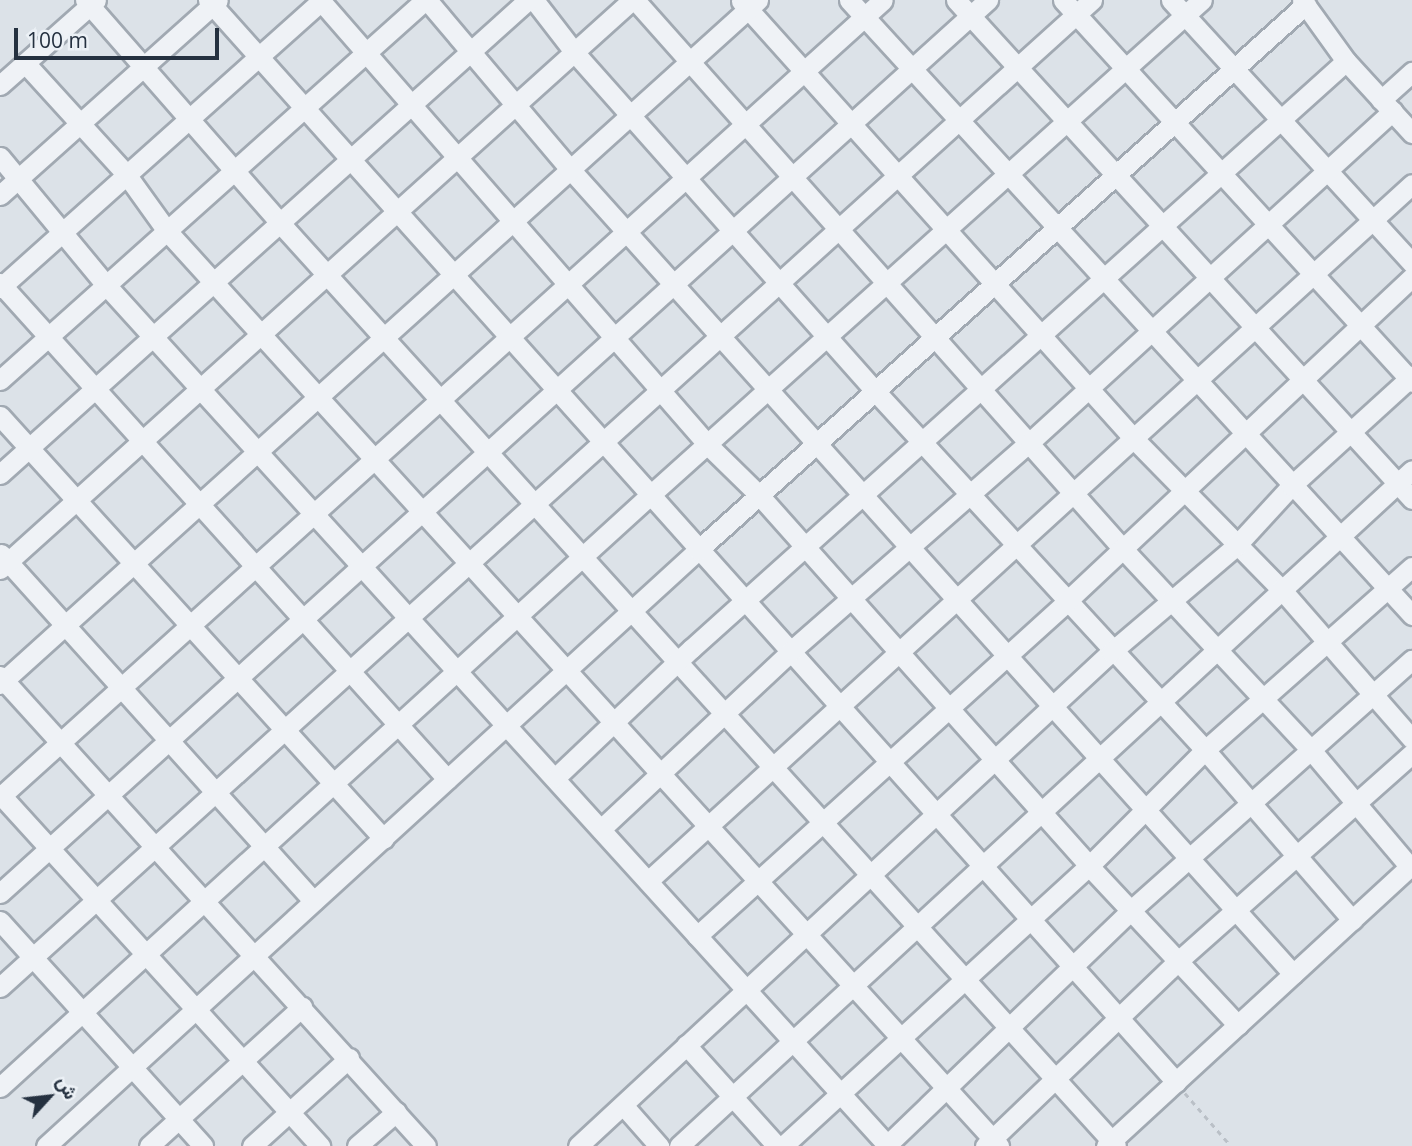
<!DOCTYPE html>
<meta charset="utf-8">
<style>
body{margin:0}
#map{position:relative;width:1412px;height:1146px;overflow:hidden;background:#dce2e8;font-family:"Open Sans",Vazirmatn,sans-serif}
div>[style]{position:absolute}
.path>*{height:2.5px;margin-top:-1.25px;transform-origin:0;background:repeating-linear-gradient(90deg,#bac0c7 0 5px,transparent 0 10px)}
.roads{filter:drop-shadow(2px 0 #a1a9b2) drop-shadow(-2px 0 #a1a9b2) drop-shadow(0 2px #a1a9b2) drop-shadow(0 -2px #a1a9b2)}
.minor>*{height:19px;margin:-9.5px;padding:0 9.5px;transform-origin:9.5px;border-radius:9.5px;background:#eff2f6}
span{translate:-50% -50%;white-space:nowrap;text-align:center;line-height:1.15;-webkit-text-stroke:7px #ecf1f6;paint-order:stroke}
.north{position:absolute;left:14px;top:1062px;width:70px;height:70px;-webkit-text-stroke:5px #ecf1f6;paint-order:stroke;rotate:63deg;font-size:19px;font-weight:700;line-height:28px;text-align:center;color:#253140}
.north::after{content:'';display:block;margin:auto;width:24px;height:32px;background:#253140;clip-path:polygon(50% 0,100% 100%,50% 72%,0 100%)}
.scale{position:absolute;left:14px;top:28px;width:205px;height:32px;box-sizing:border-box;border:4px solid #253140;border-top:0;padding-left:9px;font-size:21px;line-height:24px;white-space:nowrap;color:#253140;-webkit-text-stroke:5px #ecf1f6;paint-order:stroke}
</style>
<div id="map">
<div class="path">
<div style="left:1185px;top:1093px;width:70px;rotate:49deg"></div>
</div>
<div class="roads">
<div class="minor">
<div style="left:85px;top:0;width:296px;rotate:48.8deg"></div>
<div style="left:280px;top:223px;width:1245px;rotate:47.83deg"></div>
<div style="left:208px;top:0;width:1452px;rotate:48.18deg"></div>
<div style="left:320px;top:0;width:590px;rotate:48.91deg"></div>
<div style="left:708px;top:445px;width:71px;rotate:44.4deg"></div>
<div style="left:759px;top:495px;width:497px;rotate:48.3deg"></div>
<div style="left:1089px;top:866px;width:218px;rotate:46.9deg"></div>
<div style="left:427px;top:0;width:221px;rotate:49.8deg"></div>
<div style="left:570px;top:169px;width:1082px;rotate:48.07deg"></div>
<div style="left:534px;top:0;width:67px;rotate:52.3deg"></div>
<div style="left:575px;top:53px;width:453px;rotate:48.4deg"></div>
<div style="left:876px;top:392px;width:486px;rotate:47.4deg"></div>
<div style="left:1205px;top:750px;width:225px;rotate:49.1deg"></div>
<div style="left:635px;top:0;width:733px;rotate:48.37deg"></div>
<div style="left:1122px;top:548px;width:277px;rotate:46.9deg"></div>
<div style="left:1311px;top:750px;width:153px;rotate:49.8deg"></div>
<div style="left:849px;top:0;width:834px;rotate:47.53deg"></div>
<div style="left:956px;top:0;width:676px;rotate:47.58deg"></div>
<div style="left:1063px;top:0;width:517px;rotate:47.58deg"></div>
<div style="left:1171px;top:0;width:357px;rotate:47.5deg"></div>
<div style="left:1302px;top:0;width:75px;rotate:54.2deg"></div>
<div style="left:1346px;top:61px;width:98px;rotate:47.5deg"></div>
<div style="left:741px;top:1px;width:590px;rotate:48.09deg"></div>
<div style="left:1135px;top:440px;width:209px;rotate:45.6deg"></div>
<div style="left:1281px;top:589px;width:199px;rotate:48.9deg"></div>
<div style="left:25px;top:63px;width:150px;rotate:47.7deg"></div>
<div style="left:126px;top:174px;width:70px;rotate:54.3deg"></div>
<div style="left:167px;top:231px;width:1237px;rotate:47.72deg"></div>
<div style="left:0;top:85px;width:128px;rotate:-41.5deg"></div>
<div style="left:1381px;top:100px;width:42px;rotate:-42.1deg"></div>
<div style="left:0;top:157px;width:166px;rotate:50.4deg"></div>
<div style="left:106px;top:285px;width:1163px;rotate:47.75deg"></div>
<div style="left:0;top:195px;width:292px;rotate:-41.8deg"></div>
<div style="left:0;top:283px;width:668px;rotate:47.97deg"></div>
<div style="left:0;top:288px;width:432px;rotate:-41.8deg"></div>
<div style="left:0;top:380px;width:570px;rotate:-41.8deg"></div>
<div style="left:0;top:416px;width:571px;rotate:47.77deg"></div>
<div style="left:0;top:474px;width:710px;rotate:-41.92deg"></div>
<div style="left:1px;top:554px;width:467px;rotate:48deg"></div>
<div style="left:0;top:569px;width:850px;rotate:-42deg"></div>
<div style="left:0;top:676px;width:634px;rotate:47.81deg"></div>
<div style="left:0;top:684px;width:1021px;rotate:-42.06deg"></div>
<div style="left:556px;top:777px;width:186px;rotate:-43.5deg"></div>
<div style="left:691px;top:649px;width:880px;rotate:-41.91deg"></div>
<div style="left:0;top:794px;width:476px;rotate:47.7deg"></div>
<div style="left:0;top:797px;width:1189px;rotate:-42.07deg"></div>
<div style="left:601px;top:829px;width:262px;rotate:-43.1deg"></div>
<div style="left:792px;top:650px;width:316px;rotate:-41.2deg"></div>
<div style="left:1030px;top:442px;width:491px;rotate:-42.4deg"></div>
<div style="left:648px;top:881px;width:1034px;rotate:-42.37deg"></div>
<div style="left:0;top:893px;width:1332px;rotate:-42.11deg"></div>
<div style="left:0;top:921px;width:303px;rotate:47.9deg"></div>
<div style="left:697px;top:936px;width:498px;rotate:-42.1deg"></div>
<div style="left:1066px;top:602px;width:475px;rotate:-43.2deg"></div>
<div style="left:0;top:987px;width:1472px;rotate:-42.11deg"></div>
<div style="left:686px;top:1045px;width:136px;rotate:48deg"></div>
<div style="left:0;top:1087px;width:876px;rotate:-42.32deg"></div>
<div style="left:648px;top:497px;width:744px;rotate:-41.9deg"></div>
<div style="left:623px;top:1105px;width:55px;rotate:48.7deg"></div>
<div style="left:46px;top:1146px;width:883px;rotate:-42.43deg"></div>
<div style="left:698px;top:550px;width:817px;rotate:-41.92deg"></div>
<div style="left:149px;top:1146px;width:207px;rotate:-42.3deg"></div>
<div style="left:252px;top:1146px;width:131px;rotate:-42.2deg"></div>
<div style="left:357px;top:1146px;width:52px;rotate:-41.1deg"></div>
<div style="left:578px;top:1146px;width:727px;rotate:-42.83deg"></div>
<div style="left:1111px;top:652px;width:162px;rotate:-40.3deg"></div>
<div style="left:1235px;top:547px;width:83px;rotate:-47.4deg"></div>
<div style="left:1291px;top:486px;width:164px;rotate:-42.3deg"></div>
<div style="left:679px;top:1146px;width:997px;rotate:-42.68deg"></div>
<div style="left:783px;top:1146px;width:415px;rotate:-42.5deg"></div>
<div style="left:1089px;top:866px;width:164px;rotate:-45deg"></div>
<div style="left:1205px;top:750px;width:276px;rotate:-41.5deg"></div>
<div style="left:886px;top:1146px;width:340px;rotate:-43.9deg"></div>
<div style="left:1131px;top:910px;width:376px;rotate:-41.7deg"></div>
<div style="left:985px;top:1146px;width:266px;rotate:-43.8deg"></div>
<div style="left:1177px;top:962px;width:314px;rotate:-41.6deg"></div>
<div style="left:1106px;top:1146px;width:415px;rotate:-42.6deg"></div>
</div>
</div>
<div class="north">ش</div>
<div class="scale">100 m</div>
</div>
